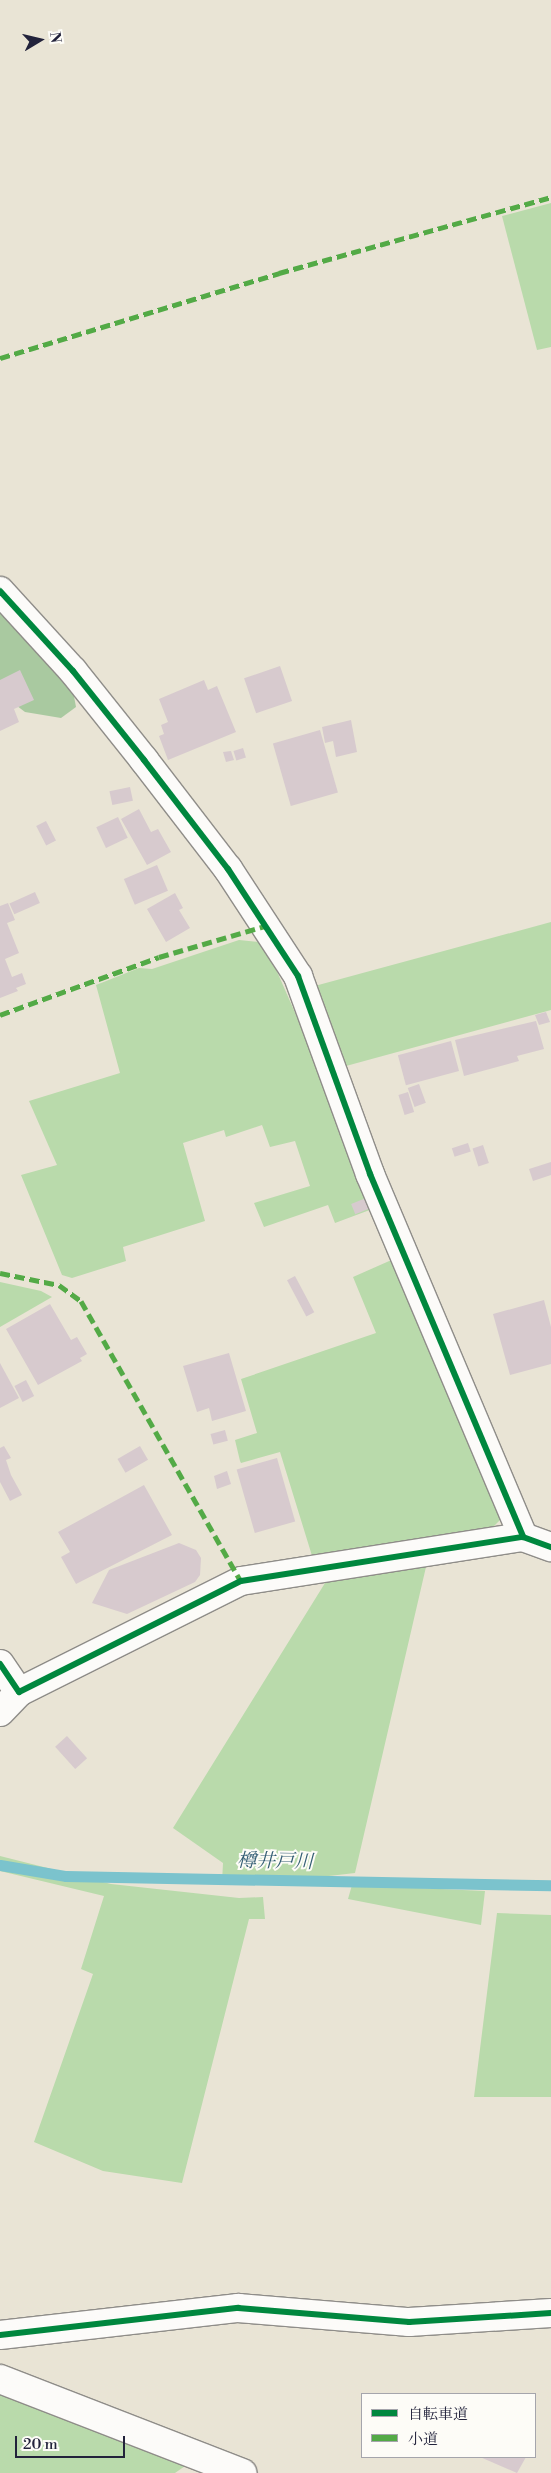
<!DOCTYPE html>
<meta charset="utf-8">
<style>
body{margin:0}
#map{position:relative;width:551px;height:2473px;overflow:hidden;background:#e9e4d5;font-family:"Libre Bodoni","Noto Serif JP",serif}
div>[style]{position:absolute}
.green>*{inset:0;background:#b9daab}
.forest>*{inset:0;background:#a9c9a0}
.stream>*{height:11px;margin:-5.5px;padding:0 5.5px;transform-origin:5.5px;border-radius:5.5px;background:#7bc3cd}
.building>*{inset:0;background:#d7cace;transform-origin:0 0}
.roads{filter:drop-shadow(1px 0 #8f8d89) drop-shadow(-1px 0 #8f8d89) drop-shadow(0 1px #8f8d89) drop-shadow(0 -1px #8f8d89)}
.minor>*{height:28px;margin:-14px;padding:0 14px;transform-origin:14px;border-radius:14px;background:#fcfbf9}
.quiet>*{height:5px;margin-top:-2.5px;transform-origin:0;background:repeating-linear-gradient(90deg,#53aa46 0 10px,transparent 0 15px)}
.cycleway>*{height:6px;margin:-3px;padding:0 3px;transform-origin:3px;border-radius:3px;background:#00873e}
span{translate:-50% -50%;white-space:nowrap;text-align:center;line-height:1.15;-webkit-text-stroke:4px #fdfcf7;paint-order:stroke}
.water-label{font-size:19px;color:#335d74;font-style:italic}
.legend{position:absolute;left:361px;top:2393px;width:175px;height:65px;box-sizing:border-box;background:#fdfcf7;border:1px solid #a5a5ac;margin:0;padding:6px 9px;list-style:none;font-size:15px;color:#22223b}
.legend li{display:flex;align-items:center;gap:10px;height:25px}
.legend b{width:25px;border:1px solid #a5a5ac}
.north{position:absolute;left:15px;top:15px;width:50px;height:50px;-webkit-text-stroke:4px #fdfcf7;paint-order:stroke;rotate:81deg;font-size:14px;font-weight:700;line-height:20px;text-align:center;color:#22223b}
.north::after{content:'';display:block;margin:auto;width:18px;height:22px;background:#22223b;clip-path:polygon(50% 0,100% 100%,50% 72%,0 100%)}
.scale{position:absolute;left:15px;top:2436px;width:110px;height:22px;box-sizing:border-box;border:2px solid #22223b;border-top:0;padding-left:6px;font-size:15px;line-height:18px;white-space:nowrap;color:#22223b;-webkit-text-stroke:4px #fdfcf7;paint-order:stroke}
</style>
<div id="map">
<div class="green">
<div style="clip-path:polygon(551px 203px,551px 347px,537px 350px,502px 216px)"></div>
<div style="clip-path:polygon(551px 922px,551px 1010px,346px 1066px,311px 987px)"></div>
<div style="clip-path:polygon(239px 940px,259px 942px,268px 951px,325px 1081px,375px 1208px,335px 1223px,328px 1205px,264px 1227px,254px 1203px,310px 1186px,295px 1141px,270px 1147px,262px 1125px,226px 1137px,224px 1130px,183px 1143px,205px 1221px,123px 1247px,126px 1261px,72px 1278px,62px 1275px,21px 1175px,57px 1165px,29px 1101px,120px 1073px,96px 985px,139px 968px,152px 969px)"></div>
<div style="clip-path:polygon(396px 1258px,499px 1508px,500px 1520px,485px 1535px,453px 1533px,313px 1559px,280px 1452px,241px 1463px,240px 1461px,235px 1440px,257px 1433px,241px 1379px,376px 1333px,353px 1277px)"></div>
<div style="clip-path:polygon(0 1282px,41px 1291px,52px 1297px,0 1327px)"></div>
<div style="clip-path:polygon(429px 1554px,355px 1873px,259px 1884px,222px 1882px,223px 1863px,173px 1828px,330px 1575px)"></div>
<div style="clip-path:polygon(0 1856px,111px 1884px,239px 1898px,263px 1897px,265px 1919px,249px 1919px,182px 2183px,103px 2171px,34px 2142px,93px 1974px,81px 1969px,104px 1896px,0 1871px)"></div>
<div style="clip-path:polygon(352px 1885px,485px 1891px,481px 1925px,348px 1899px)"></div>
<div style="clip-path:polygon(497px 1913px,551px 1915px,551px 2097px,474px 2097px)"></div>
<div style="clip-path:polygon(0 2391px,188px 2464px,175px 2473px,0 2473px)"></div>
</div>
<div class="forest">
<div style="clip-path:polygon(0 608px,73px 691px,76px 707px,61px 718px,25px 712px,0 693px)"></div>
</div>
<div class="stream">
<div style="left:0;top:1865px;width:67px;rotate:9.5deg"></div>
<div style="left:66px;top:1876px;width:485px;rotate:1.1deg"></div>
</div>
<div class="building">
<div style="left:280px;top:666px;width:37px;height:38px;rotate:71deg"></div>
<div style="clip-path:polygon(20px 670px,34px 700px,14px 709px,19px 722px,0 731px,0 680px)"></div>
<div style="clip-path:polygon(204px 680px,208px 690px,217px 686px,236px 732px,168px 760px,159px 736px,164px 734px,161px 725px,168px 722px,159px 699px)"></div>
<div style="clip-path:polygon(351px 720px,357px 752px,336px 757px,333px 741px,325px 743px,322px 727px)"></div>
<div style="left:320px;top:730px;width:65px;height:49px;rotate:74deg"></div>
<div style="left:243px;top:748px;width:10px;height:10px;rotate:73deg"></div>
<div style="clip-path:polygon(231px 751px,234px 760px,226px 762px,223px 752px)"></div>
<div style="left:130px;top:787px;width:14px;height:21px;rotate:78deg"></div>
<div style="clip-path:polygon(139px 809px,151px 832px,158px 829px,171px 852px,147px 865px,121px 819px)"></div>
<div style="left:118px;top:817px;width:23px;height:24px;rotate:65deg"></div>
<div style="left:46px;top:821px;width:22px;height:11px;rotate:63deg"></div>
<div style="left:157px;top:865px;width:28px;height:36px;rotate:67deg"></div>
<div style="left:35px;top:892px;width:12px;height:28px;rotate:66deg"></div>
<div style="clip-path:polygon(175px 893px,183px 908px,179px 910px,190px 928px,166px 942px,147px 909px)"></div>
<div style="clip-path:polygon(8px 903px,15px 920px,7px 923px,19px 953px,5px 959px,12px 977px,22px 973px,26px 984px,16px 988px,18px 991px,0 998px,0 906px)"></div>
<div style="clip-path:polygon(546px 1012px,550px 1022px,539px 1025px,535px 1015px)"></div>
<div style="clip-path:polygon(536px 1021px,544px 1049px,517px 1056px,519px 1061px,464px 1076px,455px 1040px)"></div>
<div style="left:451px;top:1041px;width:31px;height:55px;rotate:75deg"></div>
<div style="left:419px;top:1084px;width:20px;height:12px;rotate:70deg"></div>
<div style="left:408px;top:1092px;width:21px;height:10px;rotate:73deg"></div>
<div style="left:468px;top:1143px;width:9px;height:17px;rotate:72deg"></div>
<div style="left:483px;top:1145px;width:19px;height:11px;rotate:72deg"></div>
<div style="clip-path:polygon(551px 1162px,551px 1175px,533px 1181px,529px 1169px)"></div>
<div style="left:366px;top:1198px;width:11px;height:16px;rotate:68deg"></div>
<div style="left:295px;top:1276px;width:41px;height:9px;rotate:62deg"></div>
<div style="clip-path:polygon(544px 1300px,551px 1327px,551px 1364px,510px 1375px,493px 1314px)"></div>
<div style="clip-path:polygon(50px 1304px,71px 1340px,77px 1337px,87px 1354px,80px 1358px,82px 1361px,38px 1385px,6px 1329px)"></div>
<div style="clip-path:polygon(229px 1353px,246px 1411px,212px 1421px,209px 1408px,197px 1412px,183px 1366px)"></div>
<div style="clip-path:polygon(0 1363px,19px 1398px,0 1408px)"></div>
<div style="left:26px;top:1380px;width:18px;height:13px;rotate:63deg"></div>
<div style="left:225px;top:1430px;width:11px;height:15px;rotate:75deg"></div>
<div style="clip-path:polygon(4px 1446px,11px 1458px,6px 1460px,11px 1475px,22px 1495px,10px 1501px,0 1482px,0 1448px)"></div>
<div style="left:140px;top:1446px;width:16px;height:26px;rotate:60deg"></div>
<div style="left:277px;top:1458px;width:66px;height:42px;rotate:74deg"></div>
<div style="clip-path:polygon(227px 1471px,231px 1484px,217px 1489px,214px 1476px)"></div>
<div style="clip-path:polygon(144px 1485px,172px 1535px,76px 1584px,61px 1557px,70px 1552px,58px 1532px)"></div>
<div style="clip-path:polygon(179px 1543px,196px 1550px,201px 1558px,200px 1575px,195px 1582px,127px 1614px,92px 1603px,109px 1570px)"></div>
<div style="left:67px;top:1736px;width:30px;height:16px;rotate:48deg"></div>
<div style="clip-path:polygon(480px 2457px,526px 2457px,517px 2473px)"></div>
</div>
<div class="roads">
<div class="minor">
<div style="left:0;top:591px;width:108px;rotate:47.6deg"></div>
<div style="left:73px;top:671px;width:114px;rotate:51.4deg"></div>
<div style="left:144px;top:760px;width:138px;rotate:52.4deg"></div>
<div style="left:228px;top:869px;width:128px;rotate:56.8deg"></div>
<div style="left:298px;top:976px;width:211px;rotate:70deg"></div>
<div style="left:370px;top:1174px;width:394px;rotate:67.1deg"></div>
<div style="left:0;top:1664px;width:34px;rotate:56deg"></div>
<div style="left:0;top:1712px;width:28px;rotate:-46deg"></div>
<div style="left:19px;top:1692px;width:248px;rotate:-26.6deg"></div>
<div style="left:241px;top:1581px;width:285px;rotate:-8.9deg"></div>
<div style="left:523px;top:1537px;width:30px;rotate:20deg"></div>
<div style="left:0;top:2335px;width:240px;rotate:-6.5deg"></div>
<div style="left:238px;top:2308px;width:172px;rotate:4.7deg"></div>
<div style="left:409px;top:2322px;width:142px;rotate:-3.6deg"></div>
<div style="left:0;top:2379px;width:260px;rotate:21.2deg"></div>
</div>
</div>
<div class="quiet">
<div style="left:0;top:358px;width:292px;rotate:-16.9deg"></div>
<div style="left:279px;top:273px;width:282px;rotate:-15.6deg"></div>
<div style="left:0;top:1015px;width:169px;rotate:-20deg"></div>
<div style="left:159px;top:957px;width:110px;rotate:-16.3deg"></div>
<div style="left:0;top:1273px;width:60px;rotate:11.5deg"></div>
<div style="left:59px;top:1285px;width:27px;rotate:36deg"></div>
<div style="left:81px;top:1301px;width:322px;rotate:60.3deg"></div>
</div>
<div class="cycleway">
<div style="left:0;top:591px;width:108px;rotate:47.6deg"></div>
<div style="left:73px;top:671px;width:114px;rotate:51.4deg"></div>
<div style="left:144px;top:760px;width:138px;rotate:52.4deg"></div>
<div style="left:228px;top:869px;width:128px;rotate:56.8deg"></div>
<div style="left:298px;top:976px;width:211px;rotate:70deg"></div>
<div style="left:370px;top:1174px;width:394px;rotate:67.1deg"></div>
<div style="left:0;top:1664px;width:34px;rotate:56deg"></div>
<div style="left:19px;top:1692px;width:248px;rotate:-26.6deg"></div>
<div style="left:241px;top:1581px;width:285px;rotate:-8.9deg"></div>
<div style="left:523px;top:1537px;width:30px;rotate:20deg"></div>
<div style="left:0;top:2335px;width:240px;rotate:-6.5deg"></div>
<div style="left:238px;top:2308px;width:172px;rotate:4.7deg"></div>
<div style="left:409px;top:2322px;width:142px;rotate:-3.6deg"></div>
</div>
<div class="water-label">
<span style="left:275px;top:1862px;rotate:1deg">樽井戸川</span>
</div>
<ul class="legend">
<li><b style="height:6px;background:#00873e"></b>自転車道</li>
<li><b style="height:6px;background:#53aa46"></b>小道</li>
</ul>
<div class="north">N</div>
<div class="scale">20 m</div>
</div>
